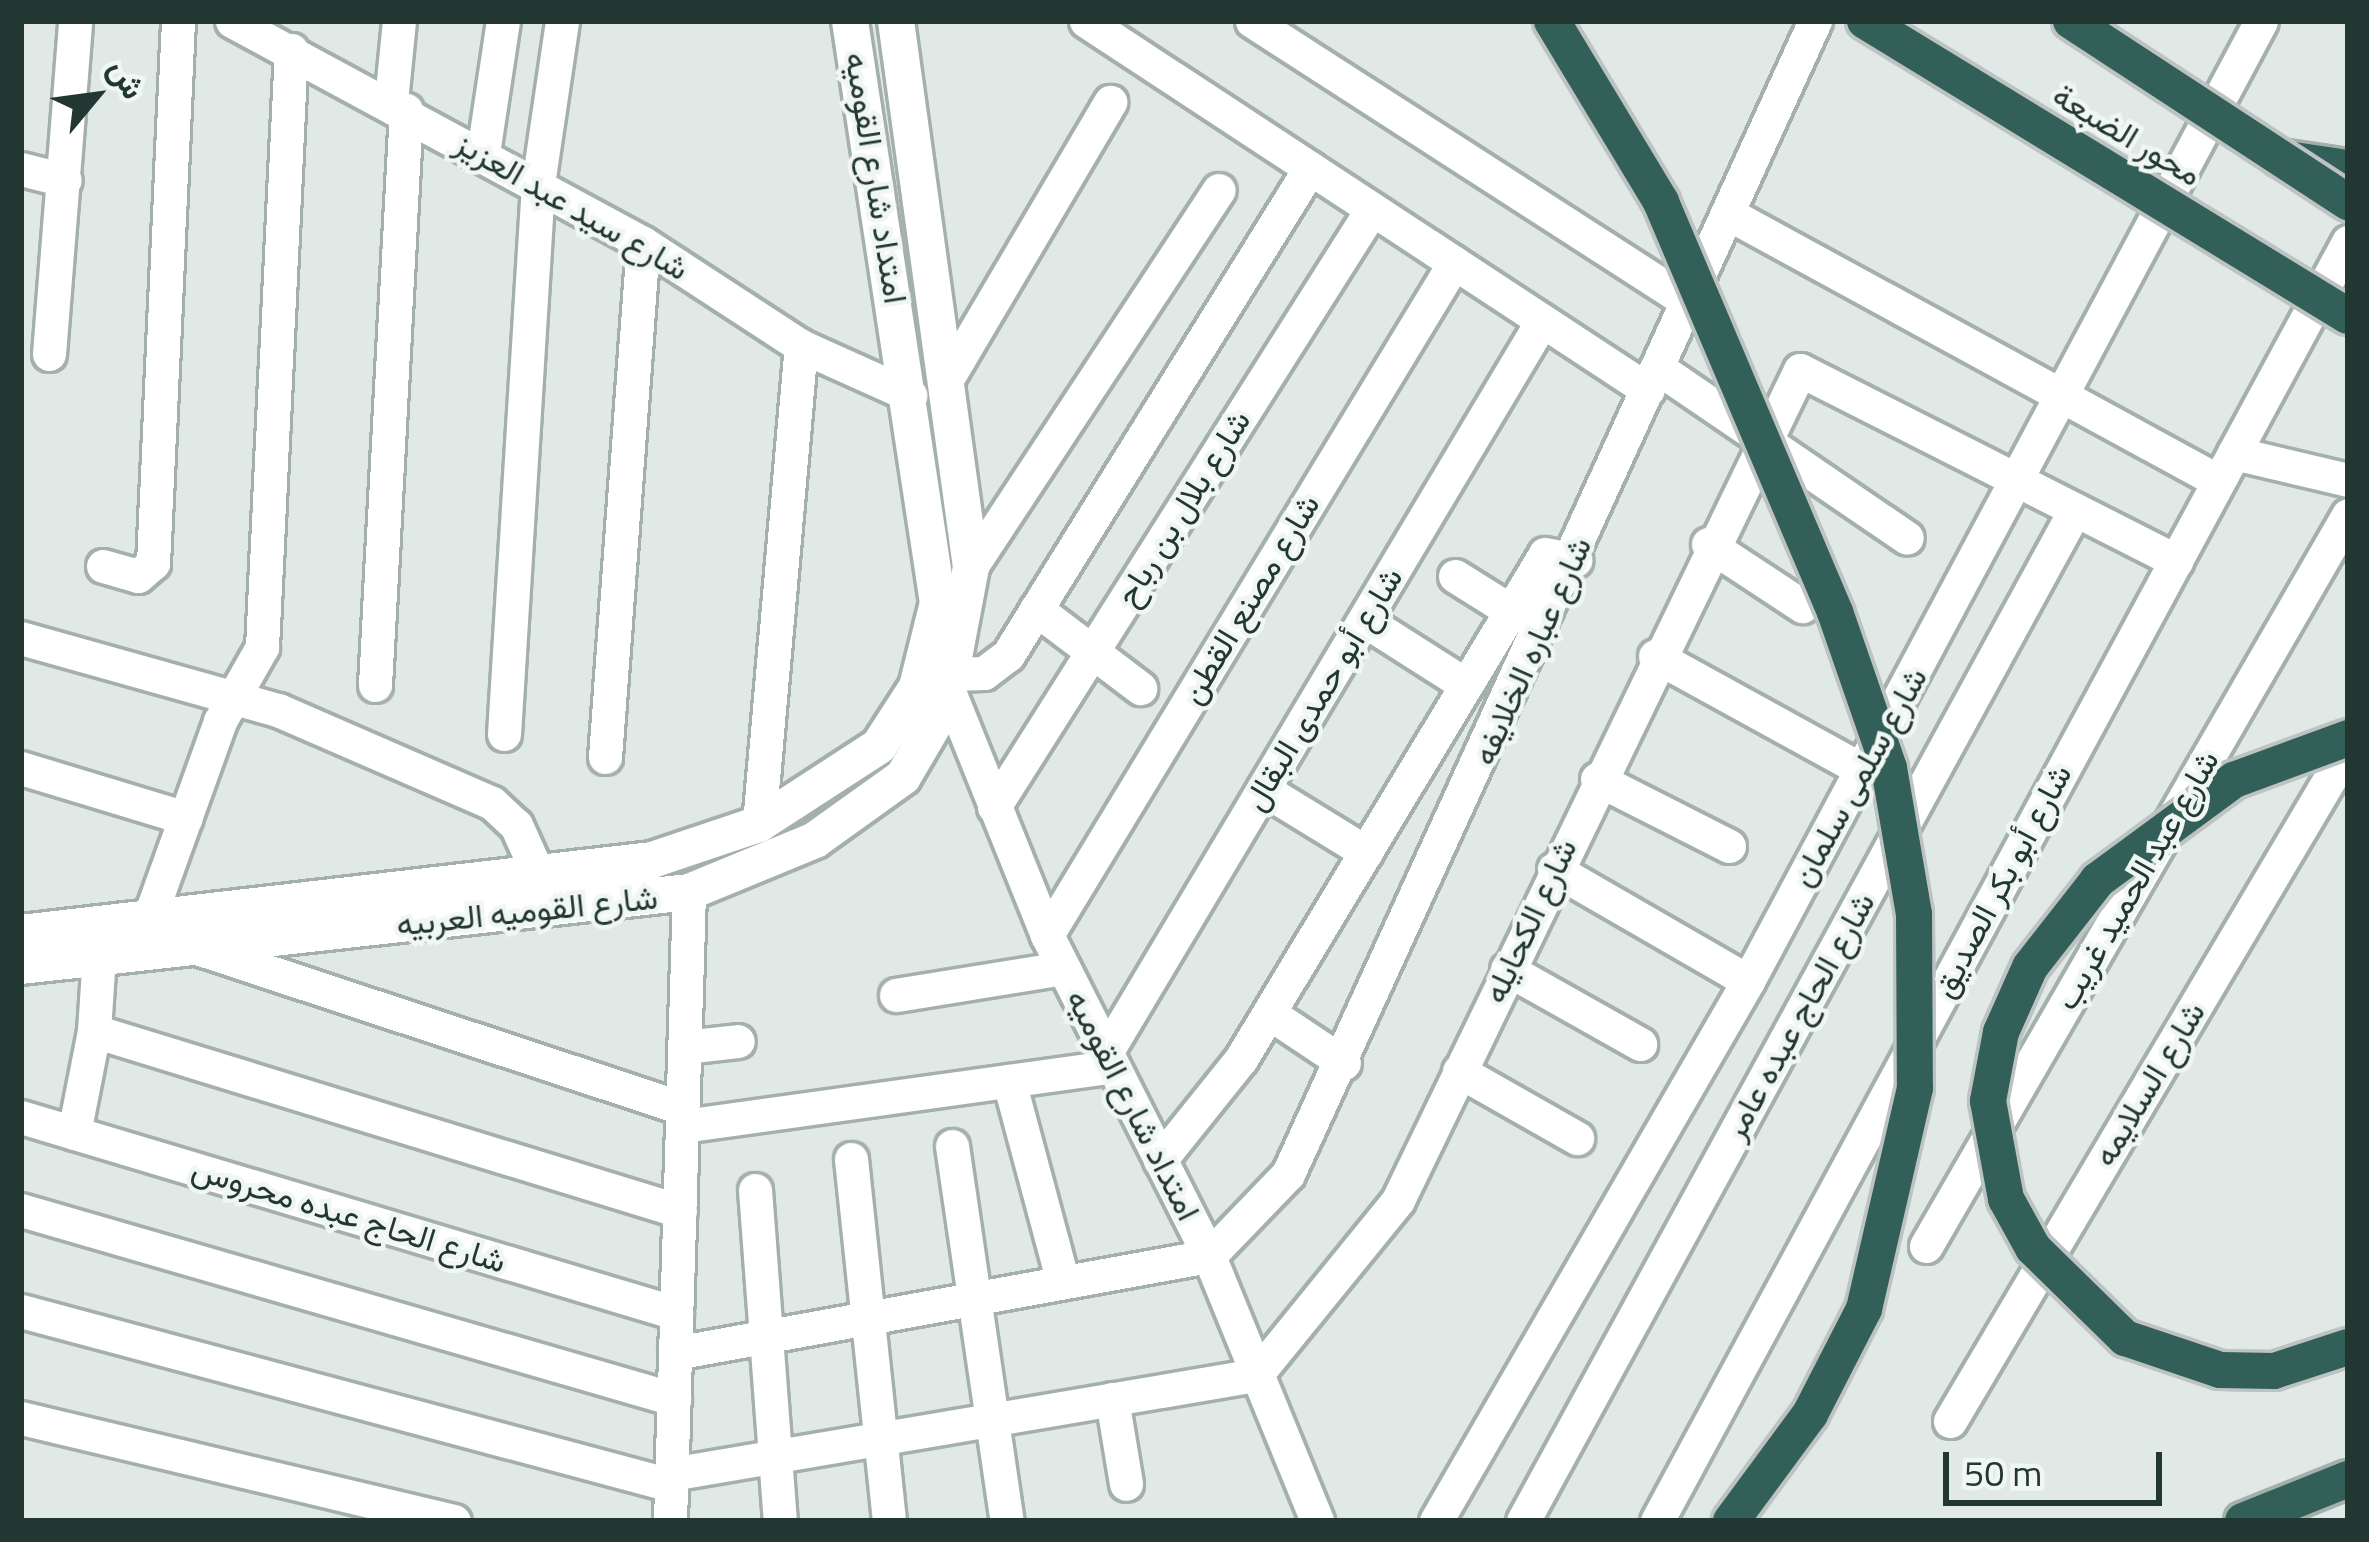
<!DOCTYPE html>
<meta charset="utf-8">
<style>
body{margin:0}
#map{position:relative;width:2369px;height:1542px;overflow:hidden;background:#e0e9e5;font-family:"Titillium Web",Vazirmatn,sans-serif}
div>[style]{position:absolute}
.roads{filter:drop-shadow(3px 0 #a4b0ac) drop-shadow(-3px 0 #a4b0ac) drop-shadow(0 3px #a4b0ac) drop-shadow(0 -3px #a4b0ac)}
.minor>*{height:33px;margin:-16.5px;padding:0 16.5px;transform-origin:16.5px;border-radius:16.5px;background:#fff}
.tertiary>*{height:36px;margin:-18px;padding:0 18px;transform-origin:18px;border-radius:18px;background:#fff}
.motorway>*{height:36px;margin:-18px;padding:0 18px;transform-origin:18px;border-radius:18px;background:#325f58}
.bridges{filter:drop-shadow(3px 0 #bdc3c2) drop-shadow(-3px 0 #bdc3c2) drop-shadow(0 3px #bdc3c2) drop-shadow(0 -3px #bdc3c2)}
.motorway-bridge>*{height:36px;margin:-18px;padding:0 18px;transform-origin:18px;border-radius:18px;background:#325f58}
span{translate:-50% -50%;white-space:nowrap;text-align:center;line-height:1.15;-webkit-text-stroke:9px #f0f6f3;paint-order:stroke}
.street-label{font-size:33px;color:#233732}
.frame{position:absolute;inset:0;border:24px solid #233732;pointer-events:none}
.north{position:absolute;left:36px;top:36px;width:120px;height:120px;-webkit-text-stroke:9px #f0f6f3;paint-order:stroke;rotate:61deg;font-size:33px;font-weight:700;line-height:48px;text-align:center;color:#233732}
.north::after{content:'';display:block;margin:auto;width:42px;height:54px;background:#233732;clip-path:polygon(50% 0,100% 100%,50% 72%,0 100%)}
.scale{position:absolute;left:1943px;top:1452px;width:219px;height:54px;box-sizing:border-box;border:6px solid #233732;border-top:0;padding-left:15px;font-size:36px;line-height:42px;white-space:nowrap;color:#233732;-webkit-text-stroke:9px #f0f6f3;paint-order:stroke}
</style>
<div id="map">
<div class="roads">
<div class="minor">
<div style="left:232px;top:21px;width:467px;rotate:28.4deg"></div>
<div style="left:643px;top:243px;width:189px;rotate:33.1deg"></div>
<div style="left:801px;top:346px;width:120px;rotate:24.2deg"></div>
<div style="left:1086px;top:21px;width:672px;rotate:33.29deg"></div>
<div style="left:1252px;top:21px;width:519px;rotate:32.8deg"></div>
<div style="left:391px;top:101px;width:80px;rotate:-84.3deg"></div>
<div style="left:483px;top:153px;width:134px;rotate:-81.4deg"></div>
<div style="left:21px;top:169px;width:45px;rotate:14deg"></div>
<div style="left:1727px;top:213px;width:559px;rotate:28.63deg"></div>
<div style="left:49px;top:354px;width:334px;rotate:-85.5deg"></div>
<div style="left:1658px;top:368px;width:301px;rotate:34.3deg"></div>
<div style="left:950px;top:374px;width:316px;rotate:-59.5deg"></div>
<div style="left:2234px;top:453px;width:117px;rotate:13.3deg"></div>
<div style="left:1708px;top:544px;width:113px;rotate:33.4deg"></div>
<div style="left:103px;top:566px;width:36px;rotate:16deg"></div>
<div style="left:138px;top:576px;width:20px;rotate:-41deg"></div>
<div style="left:153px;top:563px;width:543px;rotate:-87.36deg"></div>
<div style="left:971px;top:567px;width:451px;rotate:-56.7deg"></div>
<div style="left:1455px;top:576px;width:66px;rotate:32deg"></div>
<div style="left:1036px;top:609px;width:131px;rotate:37.2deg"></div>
<div style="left:1364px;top:620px;width:121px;rotate:32.5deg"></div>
<div style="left:21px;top:638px;width:267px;rotate:15.7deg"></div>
<div style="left:278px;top:710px;width:233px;rotate:23.5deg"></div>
<div style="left:492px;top:803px;width:33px;rotate:43deg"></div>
<div style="left:516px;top:825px;width:56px;rotate:65.7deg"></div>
<div style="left:1655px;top:656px;width:236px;rotate:28.8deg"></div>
<div style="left:953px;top:674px;width:31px;rotate:-2deg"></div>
<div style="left:984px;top:673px;width:30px;rotate:-37deg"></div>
<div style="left:1008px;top:655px;width:573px;rotate:-58.2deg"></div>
<div style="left:944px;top:679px;width:276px;rotate:68.1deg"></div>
<div style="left:1047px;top:935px;width:360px;rotate:63.2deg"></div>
<div style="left:1209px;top:1256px;width:286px;rotate:67.8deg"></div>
<div style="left:375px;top:685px;width:576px;rotate:-86.91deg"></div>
<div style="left:504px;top:734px;width:551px;rotate:-86.46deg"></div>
<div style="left:538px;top:184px;width:165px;rotate:-81.6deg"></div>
<div style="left:605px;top:757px;width:515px;rotate:-85.77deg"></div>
<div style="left:21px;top:768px;width:172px;rotate:16.9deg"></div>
<div style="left:1597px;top:779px;width:148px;rotate:26.9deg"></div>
<div style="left:1263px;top:789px;width:121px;rotate:31.5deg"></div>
<div style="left:994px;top:807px;width:707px;rotate:-57.7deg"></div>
<div style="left:759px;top:824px;width:480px;rotate:-85deg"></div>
<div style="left:1554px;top:869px;width:224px;rotate:30deg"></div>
<div style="left:1047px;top:935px;width:786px;rotate:-58.8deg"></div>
<div style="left:142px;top:938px;width:231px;rotate:-70.2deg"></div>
<div style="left:220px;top:721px;width:85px;rotate:-60.4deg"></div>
<div style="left:262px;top:647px;width:598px;rotate:-87.22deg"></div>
<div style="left:194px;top:947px;width:514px;rotate:18.26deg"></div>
<div style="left:99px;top:955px;width:76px;rotate:93.8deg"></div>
<div style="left:94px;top:1031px;width:613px;rotate:17.08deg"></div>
<div style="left:1507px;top:969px;width:153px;rotate:29.4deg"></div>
<div style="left:896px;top:995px;width:169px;rotate:-9.2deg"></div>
<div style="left:1269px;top:1013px;width:90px;rotate:33.7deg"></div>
<div style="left:684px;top:1047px;width:54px;rotate:-6.3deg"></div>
<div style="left:1104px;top:1056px;width:856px;rotate:-59.21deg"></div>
<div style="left:1459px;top:1071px;width:136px;rotate:29.6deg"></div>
<div style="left:1009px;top:1081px;width:208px;rotate:75deg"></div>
<div style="left:21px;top:1117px;width:684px;rotate:16.66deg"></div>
<div style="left:683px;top:1126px;width:431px;rotate:-7.9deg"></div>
<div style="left:74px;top:1133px;width:104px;rotate:-78.9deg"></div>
<div style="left:952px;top:1146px;width:379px;rotate:81.7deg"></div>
<div style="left:851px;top:1159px;width:364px;rotate:84deg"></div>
<div style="left:1160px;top:1160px;width:129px;rotate:-51.3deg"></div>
<div style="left:1241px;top:1059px;width:589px;rotate:-58.95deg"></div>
<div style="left:1545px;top:554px;width:31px;rotate:11deg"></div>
<div style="left:755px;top:1190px;width:332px;rotate:85.7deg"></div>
<div style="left:21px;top:1210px;width:680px;rotate:16.14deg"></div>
<div style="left:1926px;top:1246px;width:844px;rotate:-60deg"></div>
<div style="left:21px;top:1311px;width:673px;rotate:14.99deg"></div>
<div style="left:675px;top:1353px;width:543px;rotate:-10.3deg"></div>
<div style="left:1209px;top:1256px;width:114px;rotate:-46.1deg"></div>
<div style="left:1288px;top:1174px;width:1268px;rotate:-65.44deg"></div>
<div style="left:1112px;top:1399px;width:86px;rotate:80.6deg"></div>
<div style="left:21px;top:1418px;width:445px;rotate:13.4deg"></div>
<div style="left:1950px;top:1421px;width:782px;rotate:-59.4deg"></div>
<div style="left:671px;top:1474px;width:593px;rotate:-9.61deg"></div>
<div style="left:1256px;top:1375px;width:225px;rotate:-50.9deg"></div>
<div style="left:1398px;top:1200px;width:922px;rotate:-64.16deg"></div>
<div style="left:1800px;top:370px;width:422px;rotate:26.9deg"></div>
<div style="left:670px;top:1521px;width:629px;rotate:-88.27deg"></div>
<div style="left:1436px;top:1521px;width:624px;rotate:-59.98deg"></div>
<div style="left:1748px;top:981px;width:1088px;rotate:-61.88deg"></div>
<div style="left:1523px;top:1521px;width:1152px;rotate:-61.37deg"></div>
<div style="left:1657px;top:1521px;width:1454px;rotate:-61.62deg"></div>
</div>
<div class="tertiary">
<div style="left:21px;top:933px;width:635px;rotate:-6.6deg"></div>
<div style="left:652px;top:860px;width:113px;rotate:-18.6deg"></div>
<div style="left:759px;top:824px;width:143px;rotate:-33deg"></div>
<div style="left:879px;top:746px;width:70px;rotate:-57.2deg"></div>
<div style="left:917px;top:687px;width:87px;rotate:-76deg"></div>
<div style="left:938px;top:603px;width:589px;rotate:-98.6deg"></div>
<div style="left:21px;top:966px;width:672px;rotate:-6.32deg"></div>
<div style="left:689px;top:892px;width:136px;rotate:-22.4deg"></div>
<div style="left:815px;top:840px;width:108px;rotate:-35.6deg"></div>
<div style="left:903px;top:777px;width:83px;rotate:-59.7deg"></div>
<div style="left:945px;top:705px;width:140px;rotate:-79.3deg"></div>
<div style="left:971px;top:567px;width:551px;rotate:-97.82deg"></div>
</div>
<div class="motorway">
<div style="left:2280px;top:158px;width:69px;rotate:8.4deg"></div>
<div style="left:2243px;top:1521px;width:113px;rotate:-21.8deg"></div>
</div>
</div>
<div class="bridges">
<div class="motorway-bridge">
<div style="left:1552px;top:21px;width:211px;rotate:58.9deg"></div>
<div style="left:1661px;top:202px;width:445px;rotate:67deg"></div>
<div style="left:1835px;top:612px;width:165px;rotate:70.9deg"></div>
<div style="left:1889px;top:768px;width:148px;rotate:80.3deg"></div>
<div style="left:1914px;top:914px;width:174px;rotate:89.7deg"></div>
<div style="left:1915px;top:1088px;width:227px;rotate:103deg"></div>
<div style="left:1864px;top:1309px;width:118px;rotate:117.2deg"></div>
<div style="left:1810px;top:1414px;width:133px;rotate:126.4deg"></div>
<div style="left:1865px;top:21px;width:566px;rotate:31.42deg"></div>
<div style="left:2071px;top:21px;width:331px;rotate:33.2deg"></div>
<div style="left:2348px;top:738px;width:121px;rotate:159.8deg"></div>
<div style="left:2234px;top:780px;width:169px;rotate:143.7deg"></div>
<div style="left:2098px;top:880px;width:110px;rotate:128deg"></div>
<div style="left:2030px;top:967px;width:71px;rotate:114deg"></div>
<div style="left:2001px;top:1032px;width:70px;rotate:100.7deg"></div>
<div style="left:1988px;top:1101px;width:100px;rotate:79.6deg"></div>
<div style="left:2006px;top:1199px;width:56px;rotate:61.1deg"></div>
<div style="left:2033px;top:1248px;width:129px;rotate:44.4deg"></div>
<div style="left:2125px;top:1338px;width:100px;rotate:18.6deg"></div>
<div style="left:2220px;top:1370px;width:54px;rotate:1.1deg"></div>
<div style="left:2274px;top:1371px;width:78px;rotate:-18deg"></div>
</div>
</div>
<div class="street-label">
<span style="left:2127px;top:135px;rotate:31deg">محور الضبعة</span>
<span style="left:876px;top:178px;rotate:81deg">امتداد شارع القوميه</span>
<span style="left:572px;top:206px;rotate:30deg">شارع سيد عبد العزيز</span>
<span style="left:1183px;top:508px;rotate:-58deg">شارع بلال بن رباح</span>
<span style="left:1250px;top:599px;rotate:-59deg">شارع مصنع القطن</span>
<span style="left:1532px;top:651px;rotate:-66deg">شارع عباره الخلايفه</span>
<span style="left:1323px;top:689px;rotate:-59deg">شارع أبو حمدى البقال</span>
<span style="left:1859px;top:777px;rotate:-61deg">شارع سلمى سلمان</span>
<span style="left:2137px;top:880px;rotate:-60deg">شارع عبد الحميد غريب</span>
<span style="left:2002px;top:881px;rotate:-62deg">شارع أبو بكر الصديق</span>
<span style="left:527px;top:911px;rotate:-6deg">شارع القوميه العربيه</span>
<span style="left:1530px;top:921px;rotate:-65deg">شارع الكحايله</span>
<span style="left:1799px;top:1016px;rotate:-61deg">شارع الحاج عبده عامر</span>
<span style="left:2149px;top:1084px;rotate:-59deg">شارع السلايمه</span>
<span style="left:1133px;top:1105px;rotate:63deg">امتداد شارع القوميه</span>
<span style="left:349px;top:1215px;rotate:17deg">شارع الحاج عبده محروس</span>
</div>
<div class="frame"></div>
<div class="north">ش</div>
<div class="scale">50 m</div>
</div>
